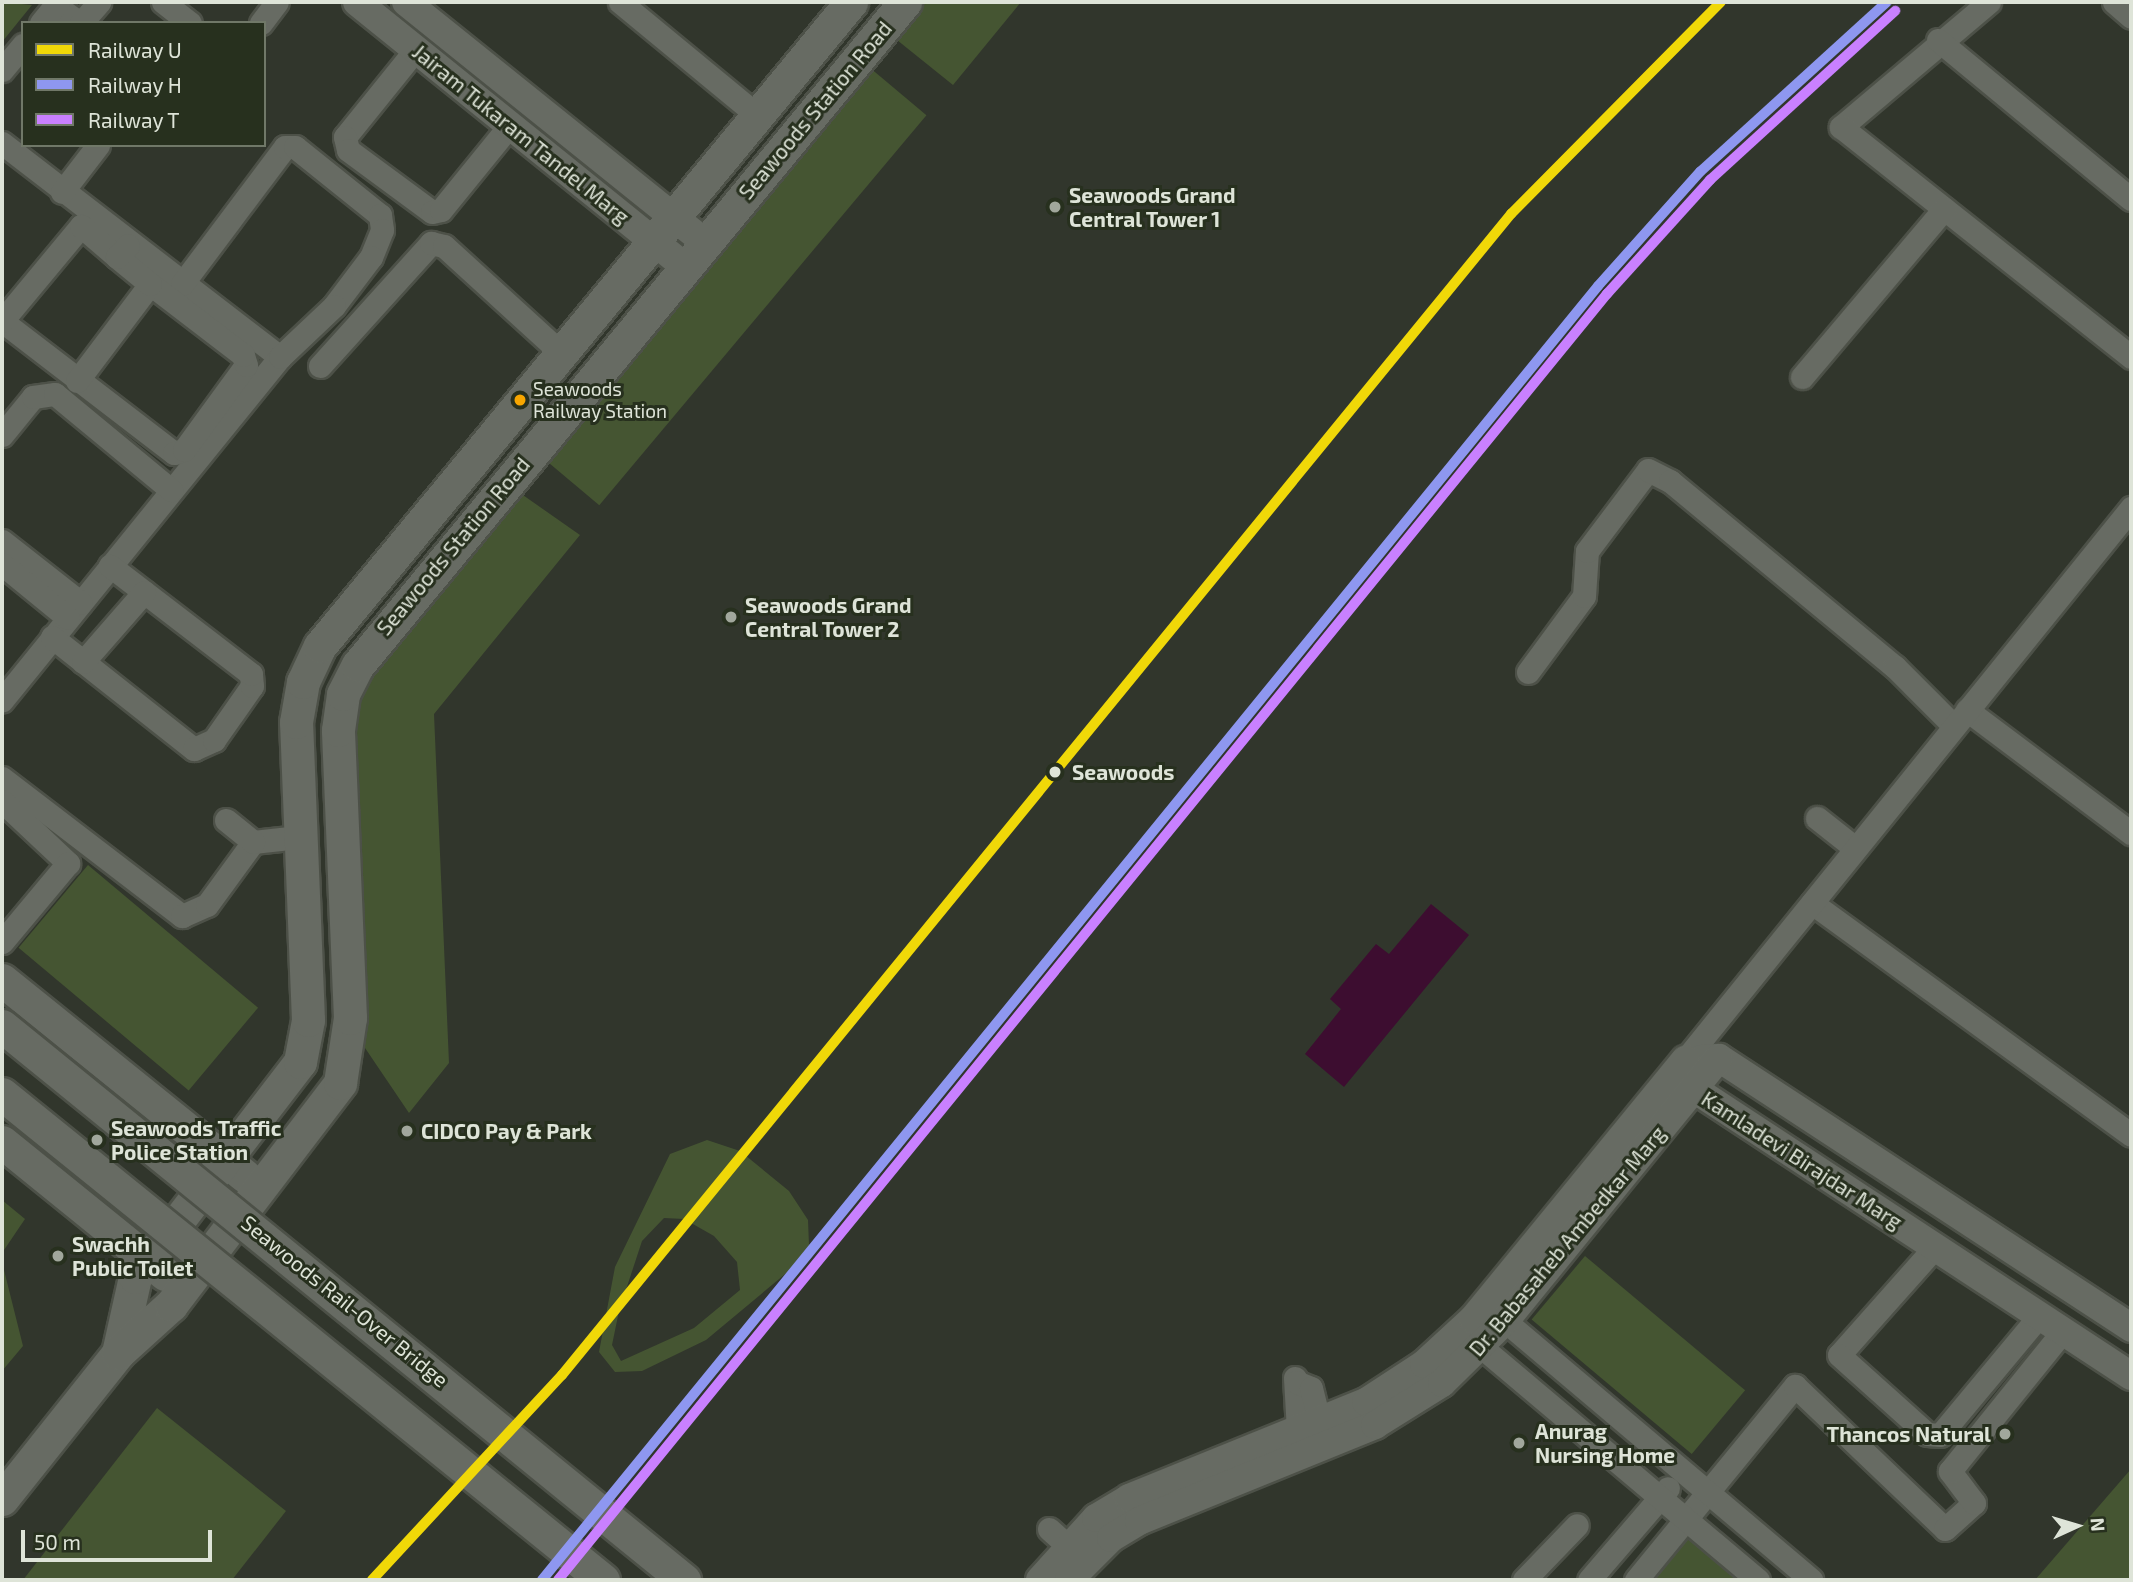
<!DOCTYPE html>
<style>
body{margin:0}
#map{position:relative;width:2133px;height:1582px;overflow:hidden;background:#31362c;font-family:"Exo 2",sans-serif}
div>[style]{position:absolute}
.green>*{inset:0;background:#455532;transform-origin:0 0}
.water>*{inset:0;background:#3d0d30}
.roads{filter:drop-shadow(2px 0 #4d5148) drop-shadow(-2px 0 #4d5148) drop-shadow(0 2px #4d5148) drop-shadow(0 -2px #4d5148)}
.minor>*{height:23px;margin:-11.5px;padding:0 11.5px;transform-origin:11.5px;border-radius:11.5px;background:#676b63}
.tertiary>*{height:28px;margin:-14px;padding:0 14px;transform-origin:14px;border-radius:14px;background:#676b63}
.secondary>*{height:33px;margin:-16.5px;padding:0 16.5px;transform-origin:16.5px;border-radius:16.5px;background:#676b63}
.bridges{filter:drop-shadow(2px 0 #4d5148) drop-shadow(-2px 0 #4d5148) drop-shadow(0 2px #4d5148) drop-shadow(0 -2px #4d5148)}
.secondary-bridge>*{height:33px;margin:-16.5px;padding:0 16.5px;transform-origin:16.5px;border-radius:16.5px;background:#676b63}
.rail-1>*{height:10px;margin:-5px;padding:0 5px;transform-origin:5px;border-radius:5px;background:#f0d808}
.rail-2>*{height:10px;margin:-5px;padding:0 5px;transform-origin:5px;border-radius:5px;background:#8e97f0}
.rail-3>*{height:10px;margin:-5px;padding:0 5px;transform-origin:5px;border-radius:5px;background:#c980ff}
.dots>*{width:19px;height:19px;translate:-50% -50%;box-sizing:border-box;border:4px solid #27301e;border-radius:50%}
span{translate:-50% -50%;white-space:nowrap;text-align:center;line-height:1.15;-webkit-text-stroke:6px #27301e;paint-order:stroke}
.bus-label{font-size:19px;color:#dee4d8}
.left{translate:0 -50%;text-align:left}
.street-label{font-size:21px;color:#dee4d8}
.poi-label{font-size:21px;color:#dee4d8;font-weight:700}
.right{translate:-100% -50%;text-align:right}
.stop-label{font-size:21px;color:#dee4d8;font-weight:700}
.frame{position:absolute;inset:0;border:4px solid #dee4d8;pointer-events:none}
.legend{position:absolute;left:21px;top:21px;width:245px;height:126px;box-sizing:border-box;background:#27301e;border:2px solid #707868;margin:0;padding:9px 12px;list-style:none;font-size:21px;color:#dee4d8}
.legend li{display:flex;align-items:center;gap:14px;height:35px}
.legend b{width:35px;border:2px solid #707868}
.north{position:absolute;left:2042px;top:1491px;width:70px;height:70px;-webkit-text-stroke:5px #27301e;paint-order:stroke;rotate:86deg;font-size:19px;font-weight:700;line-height:28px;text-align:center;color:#dee4d8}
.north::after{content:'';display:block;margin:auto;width:24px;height:32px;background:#dee4d8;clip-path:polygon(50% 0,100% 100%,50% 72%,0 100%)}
.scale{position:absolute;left:21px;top:1530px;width:191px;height:32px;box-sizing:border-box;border:4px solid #dee4d8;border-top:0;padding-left:9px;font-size:21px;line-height:24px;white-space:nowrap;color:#dee4d8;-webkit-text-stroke:5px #27301e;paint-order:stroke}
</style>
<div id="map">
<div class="green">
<div style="clip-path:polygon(2px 2px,32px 5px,2px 42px)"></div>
<div style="clip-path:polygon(924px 2px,1021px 2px,953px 85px,897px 40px)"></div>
<div style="left:869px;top:67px;width:75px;height:509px;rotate:40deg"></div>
<div style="clip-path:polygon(520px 493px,580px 535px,434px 714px,449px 1063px,409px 1113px,363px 1045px,352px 746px,357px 698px,371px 672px)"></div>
<div style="left:88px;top:865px;width:222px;height:108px;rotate:40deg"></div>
<div style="clip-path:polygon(evenodd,707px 1140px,740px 1151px,789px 1191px,808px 1220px,809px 1245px,802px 1260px,706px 1340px,642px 1371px,615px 1372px,599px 1352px,615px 1267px,670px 1154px,707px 1140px,664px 1218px,684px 1219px,714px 1236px,737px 1262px,740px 1290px,694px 1328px,621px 1361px,612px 1345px,619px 1311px,642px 1241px,664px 1218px)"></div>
<div style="clip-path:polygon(2px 1200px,25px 1219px,2px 1253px)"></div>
<div style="left:1585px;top:1256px;width:209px;height:83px;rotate:40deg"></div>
<div style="clip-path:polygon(2px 1262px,23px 1346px,2px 1371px)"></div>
<div style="clip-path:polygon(157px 1408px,286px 1511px,232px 1580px,23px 1580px)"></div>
<div style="clip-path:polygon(2131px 1469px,2131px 1580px,2035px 1580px)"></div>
<div style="clip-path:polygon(1688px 1536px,1740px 1580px,1651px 1580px)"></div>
</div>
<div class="water">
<div style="clip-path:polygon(1431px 904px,1469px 935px,1344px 1087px,1305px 1054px,1341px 1009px,1330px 999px,1376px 944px,1389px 954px)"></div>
</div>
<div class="roads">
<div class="minor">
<div style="left:163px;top:2px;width:34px;rotate:38deg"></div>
<div style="left:620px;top:2px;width:178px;rotate:39.5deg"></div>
<div style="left:1989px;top:2px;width:194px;rotate:139.8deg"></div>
<div style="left:1841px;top:127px;width:370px;rotate:38.4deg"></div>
<div style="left:2114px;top:2px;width:23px;rotate:41deg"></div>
<div style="left:55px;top:5px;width:31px;rotate:36deg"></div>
<div style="left:41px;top:23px;width:27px;rotate:-51deg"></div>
<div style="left:81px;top:23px;width:28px;rotate:-49deg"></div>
<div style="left:261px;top:23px;width:26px;rotate:-53deg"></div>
<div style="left:1938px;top:40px;width:250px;rotate:39.5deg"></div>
<div style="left:416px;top:49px;width:113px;rotate:128.9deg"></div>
<div style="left:345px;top:137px;width:13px;rotate:77deg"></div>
<div style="left:348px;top:150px;width:104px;rotate:36.4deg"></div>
<div style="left:432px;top:212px;width:9px;rotate:-13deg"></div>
<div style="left:441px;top:210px;width:111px;rotate:-50.9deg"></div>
<div style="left:2px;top:70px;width:33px;rotate:-50deg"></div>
<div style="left:2px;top:143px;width:351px;rotate:37.6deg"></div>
<div style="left:280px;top:357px;width:442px;rotate:129deg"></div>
<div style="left:62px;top:192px;width:59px;rotate:-52.5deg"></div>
<div style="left:182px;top:284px;width:171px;rotate:-53.1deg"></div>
<div style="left:285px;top:147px;width:10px"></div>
<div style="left:295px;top:147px;width:109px;rotate:38.7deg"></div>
<div style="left:380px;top:215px;width:15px;rotate:82deg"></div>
<div style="left:382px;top:230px;width:29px;rotate:112deg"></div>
<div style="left:371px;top:257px;width:61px;rotate:127.1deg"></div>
<div style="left:334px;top:306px;width:74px;rotate:136.6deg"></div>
<div style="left:2px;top:321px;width:217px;rotate:37.5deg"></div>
<div style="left:174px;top:453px;width:10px;rotate:-17deg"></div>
<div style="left:184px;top:450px;width:105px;rotate:-53.9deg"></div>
<div style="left:246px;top:365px;width:10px;rotate:-107deg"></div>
<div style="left:243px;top:355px;width:117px;rotate:-142.6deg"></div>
<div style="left:2px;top:321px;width:124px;rotate:-50.3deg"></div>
<div style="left:81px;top:226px;width:48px;rotate:40.7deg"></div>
<div style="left:320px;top:366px;width:166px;rotate:-47.9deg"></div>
<div style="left:431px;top:243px;width:13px;rotate:13deg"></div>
<div style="left:444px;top:246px;width:154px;rotate:42.4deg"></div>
<div style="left:1802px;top:377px;width:220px;rotate:-49.8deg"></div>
<div style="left:77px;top:381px;width:121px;rotate:-53deg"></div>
<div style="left:150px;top:284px;width:43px;rotate:-140.7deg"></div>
<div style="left:117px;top:257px;width:16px;rotate:-47deg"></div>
<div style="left:2px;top:435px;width:49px;rotate:-50.8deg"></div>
<div style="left:33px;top:397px;width:22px;rotate:-8deg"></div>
<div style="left:55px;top:394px;width:151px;rotate:39.6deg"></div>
<div style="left:2px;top:541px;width:100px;rotate:38.1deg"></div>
<div style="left:2px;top:564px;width:85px;rotate:39.3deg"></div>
<div style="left:52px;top:637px;width:181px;rotate:38.3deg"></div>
<div style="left:194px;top:749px;width:22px;rotate:-24deg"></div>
<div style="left:214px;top:740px;width:66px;rotate:-54.9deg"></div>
<div style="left:252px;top:686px;width:12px;rotate:-95deg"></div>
<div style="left:251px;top:674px;width:178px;rotate:-142.5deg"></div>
<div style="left:83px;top:662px;width:93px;rotate:-48.9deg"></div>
<div style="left:1528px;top:672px;width:94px;rotate:-53.6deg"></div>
<div style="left:1584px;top:596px;width:45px;rotate:-86.2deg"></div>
<div style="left:1587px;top:551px;width:101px;rotate:-53deg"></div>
<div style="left:1648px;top:470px;width:25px;rotate:27deg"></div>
<div style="left:1670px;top:481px;width:292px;rotate:39.6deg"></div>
<div style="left:1895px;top:667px;width:83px;rotate:45deg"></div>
<div style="left:1967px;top:710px;width:205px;rotate:36.9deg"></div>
<div style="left:2px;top:778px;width:227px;rotate:37.5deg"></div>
<div style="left:182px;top:916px;width:27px;rotate:-24deg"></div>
<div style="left:207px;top:905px;width:78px;rotate:-53.9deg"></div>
<div style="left:253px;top:842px;width:46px;rotate:-6.2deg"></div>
<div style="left:2px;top:801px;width:91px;rotate:43.2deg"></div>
<div style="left:68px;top:863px;width:103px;rotate:129.9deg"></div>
<div style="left:1817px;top:818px;width:48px;rotate:38.3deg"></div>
<div style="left:226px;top:820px;width:35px;rotate:39deg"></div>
<div style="left:1812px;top:903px;width:394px;rotate:36deg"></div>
<div style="left:1685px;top:1060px;width:710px;rotate:-51.06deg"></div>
<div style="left:1935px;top:1247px;width:144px;rotate:131.6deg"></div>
<div style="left:1839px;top:1355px;width:118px;rotate:41.9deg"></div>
<div style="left:1927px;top:1434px;width:13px;rotate:4deg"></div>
<div style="left:1940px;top:1435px;width:155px;rotate:-50.2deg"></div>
<div style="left:1295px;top:1378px;width:52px;rotate:86.7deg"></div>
<div style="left:1296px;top:1382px;width:16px;rotate:22deg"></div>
<div style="left:1311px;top:1388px;width:33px;rotate:76deg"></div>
<div style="left:1049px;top:1529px;width:25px;rotate:42deg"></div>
<div style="left:1524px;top:1580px;width:76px;rotate:-46.1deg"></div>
<div style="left:1589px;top:1580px;width:121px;rotate:-49.3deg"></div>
<div style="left:1636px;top:1580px;width:251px;rotate:-50.7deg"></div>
<div style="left:1795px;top:1386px;width:207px;rotate:43.6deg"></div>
<div style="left:1945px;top:1529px;width:39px;rotate:-42deg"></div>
<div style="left:1974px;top:1503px;width:40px;rotate:-127deg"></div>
<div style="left:1950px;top:1471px;width:180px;rotate:-51.1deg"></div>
<div style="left:1758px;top:1580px;width:362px;rotate:-139.9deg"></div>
<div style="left:1481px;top:1347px;width:29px;rotate:-106deg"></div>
<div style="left:1473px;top:1319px;width:32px;rotate:4deg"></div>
<div style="left:1505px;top:1321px;width:401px;rotate:40.2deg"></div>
</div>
<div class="tertiary">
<div style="left:357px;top:2px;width:422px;rotate:38.9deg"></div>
<div style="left:406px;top:2px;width:383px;rotate:38.8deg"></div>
<div style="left:1701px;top:1059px;width:18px;rotate:-3deg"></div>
<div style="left:1719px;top:1058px;width:493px;rotate:33.2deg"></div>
<div style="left:1689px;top:1073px;width:17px;rotate:73deg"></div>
<div style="left:1694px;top:1089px;width:523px;rotate:33.29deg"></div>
<div style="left:1040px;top:1580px;width:84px;rotate:-47.9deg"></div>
<div style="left:1096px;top:1518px;width:39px;rotate:-31deg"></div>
<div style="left:1129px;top:1498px;width:256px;rotate:-22.1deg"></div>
<div style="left:1366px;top:1402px;width:69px;rotate:-33.2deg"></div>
<div style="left:1424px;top:1364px;width:67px;rotate:-42.6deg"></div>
<div style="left:1473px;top:1319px;width:335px;rotate:-50.7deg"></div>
<div style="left:1069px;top:1580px;width:59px;rotate:-45deg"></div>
<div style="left:1111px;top:1538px;width:33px;rotate:-31deg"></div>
<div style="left:1139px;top:1521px;width:255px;rotate:-22.1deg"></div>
<div style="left:1375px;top:1425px;width:79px;rotate:-32.1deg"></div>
<div style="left:1442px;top:1383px;width:88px;rotate:-44.5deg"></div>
<div style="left:1505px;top:1321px;width:339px;rotate:-50.9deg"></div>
</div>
<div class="secondary">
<div style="left:2px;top:980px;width:312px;rotate:38.9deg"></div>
<div style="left:2px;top:1142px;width:210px;rotate:39deg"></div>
<div style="left:118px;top:1353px;width:78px;rotate:-77.4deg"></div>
<div style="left:135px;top:1277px;width:271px;rotate:-52.5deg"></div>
<div style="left:300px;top:1062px;width:43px;rotate:-79.2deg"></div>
<div style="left:308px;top:1020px;width:298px;rotate:-92.3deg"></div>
<div style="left:296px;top:722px;width:41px;rotate:-80.1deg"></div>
<div style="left:303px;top:682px;width:40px;rotate:-65deg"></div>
<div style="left:320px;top:646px;width:835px;rotate:-50.49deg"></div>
<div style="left:2px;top:1499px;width:186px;rotate:-51.5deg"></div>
<div style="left:118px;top:1353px;width:72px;rotate:-42.2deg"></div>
<div style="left:171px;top:1305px;width:279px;rotate:-52.7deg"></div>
<div style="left:340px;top:1083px;width:66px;rotate:-81.3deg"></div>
<div style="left:350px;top:1018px;width:288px;rotate:-92.4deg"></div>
<div style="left:338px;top:730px;width:36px;rotate:-82deg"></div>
<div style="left:343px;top:694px;width:33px;rotate:-63deg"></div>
<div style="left:358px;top:665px;width:860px;rotate:-50.48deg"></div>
</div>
</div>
<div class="bridges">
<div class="secondary-bridge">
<div style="left:2px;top:1026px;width:879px;rotate:39.09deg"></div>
<div style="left:2px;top:1094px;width:773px;rotate:38.96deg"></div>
</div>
</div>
<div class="rail-1">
<div style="left:372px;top:1580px;width:280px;rotate:-47.2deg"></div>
<div style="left:562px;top:1375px;width:1500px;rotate:-50.74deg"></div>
<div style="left:1511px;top:214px;width:298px;rotate:-45.3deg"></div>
</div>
<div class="rail-2">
<div style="left:542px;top:1580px;width:1670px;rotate:-50.78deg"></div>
<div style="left:1598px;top:286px;width:154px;rotate:-48.2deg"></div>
<div style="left:1701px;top:171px;width:251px;rotate:-42.3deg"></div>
</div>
<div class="rail-3">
<div style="left:558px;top:1580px;width:1660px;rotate:-50.8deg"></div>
<div style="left:1607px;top:294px;width:154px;rotate:-47.9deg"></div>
<div style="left:1710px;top:180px;width:251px;rotate:-42.4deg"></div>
</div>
<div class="dots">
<div style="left:1055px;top:207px;background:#a1a79c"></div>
<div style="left:520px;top:400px;background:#f7a600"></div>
<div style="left:731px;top:617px;background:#a1a79c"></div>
<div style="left:1055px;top:772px;background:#dee4d8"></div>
<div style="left:407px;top:1131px;background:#a1a79c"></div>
<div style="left:97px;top:1140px;background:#a1a79c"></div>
<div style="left:58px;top:1256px;background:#a1a79c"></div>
<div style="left:2005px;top:1434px;background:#a1a79c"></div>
<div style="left:1519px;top:1443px;background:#a1a79c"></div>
</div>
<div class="bus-label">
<span class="left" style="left:533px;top:400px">Seawoods<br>Railway Station</span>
</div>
<div class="street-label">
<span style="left:815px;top:110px;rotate:-50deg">Seawoods Station Road</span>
<span style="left:521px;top:134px;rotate:39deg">Jairam Tukaram Tandel Marg</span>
<span style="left:453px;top:546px;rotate:-50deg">Seawoods Station Road</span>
<span style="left:1802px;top:1160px;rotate:33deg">Kamladevi Birajdar Marg</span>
<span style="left:1567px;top:1241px;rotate:-50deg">Dr. Babasaheb Ambedkar Marg</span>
<span style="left:345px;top:1301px;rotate:39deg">Seawoods Rail-Over Bridge</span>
</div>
<div class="poi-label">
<span class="left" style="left:1069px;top:207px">Seawoods Grand<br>Central Tower 1</span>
<span class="left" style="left:745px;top:617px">Seawoods Grand<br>Central Tower 2</span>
<span class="left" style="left:111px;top:1140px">Seawoods Traffic<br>Police Station</span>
<span class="left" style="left:421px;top:1131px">CIDCO Pay &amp; Park</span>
<span class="left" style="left:72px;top:1256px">Swachh<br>Public Toilet</span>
<span class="left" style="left:1535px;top:1443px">Anurag<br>Nursing Home</span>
<span class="right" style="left:1991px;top:1434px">Thancos Natural</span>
</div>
<div class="stop-label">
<span class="left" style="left:1072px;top:772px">Seawoods</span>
</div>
<div class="frame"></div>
<ul class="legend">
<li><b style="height:9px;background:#f0d808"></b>Railway U</li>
<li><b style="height:9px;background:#8e97f0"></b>Railway H</li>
<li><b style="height:9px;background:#c980ff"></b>Railway T</li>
</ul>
<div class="north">N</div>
<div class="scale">50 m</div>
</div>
